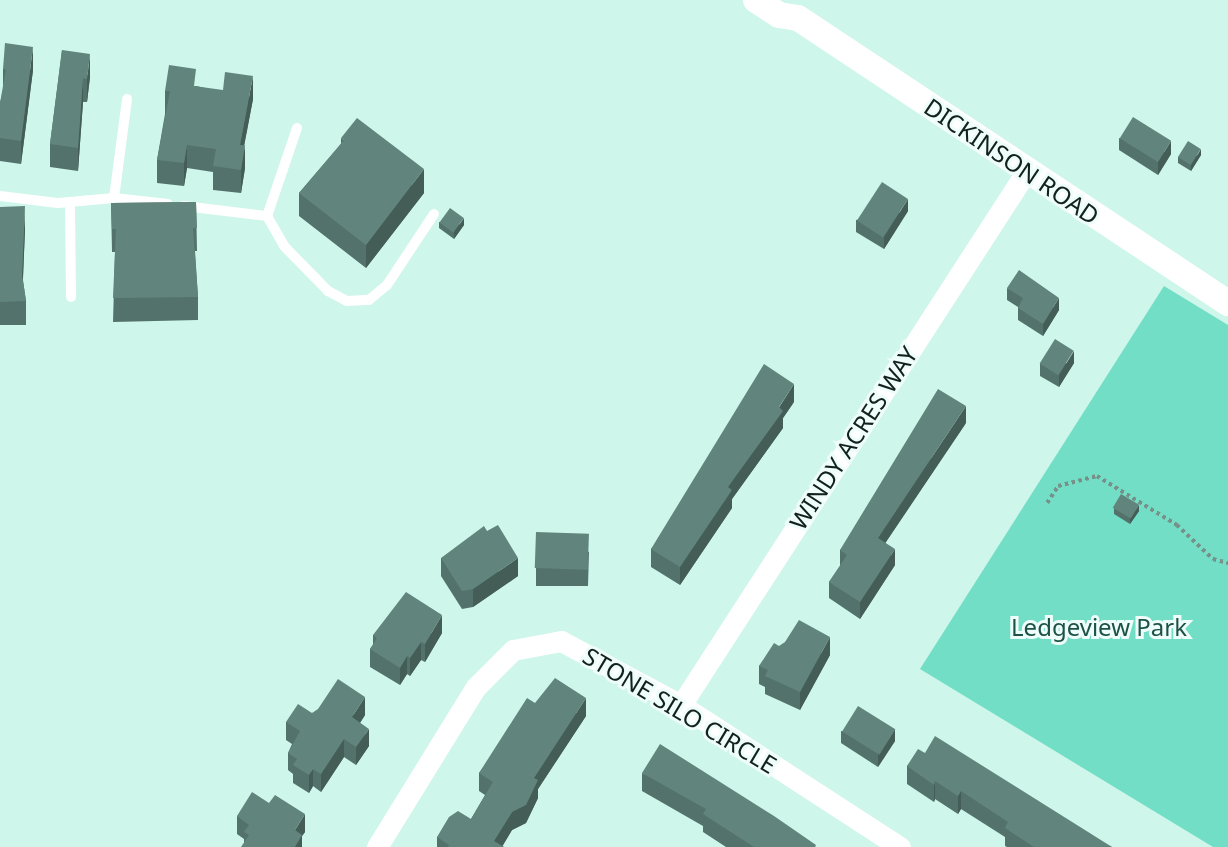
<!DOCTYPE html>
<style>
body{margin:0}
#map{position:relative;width:1228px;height:847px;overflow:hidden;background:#cef6eb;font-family:"Noto Sans",sans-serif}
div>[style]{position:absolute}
.green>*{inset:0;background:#72dec6}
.path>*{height:3.5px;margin-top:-1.75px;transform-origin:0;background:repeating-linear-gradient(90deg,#759189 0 3.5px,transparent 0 7px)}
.service>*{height:10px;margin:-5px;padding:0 5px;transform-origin:5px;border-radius:5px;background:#fff}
.minor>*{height:21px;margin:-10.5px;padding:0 10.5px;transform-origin:10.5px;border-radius:10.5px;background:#fff}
.tertiary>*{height:26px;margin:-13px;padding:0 13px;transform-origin:13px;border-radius:13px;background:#fff}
.wall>*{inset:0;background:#53726b}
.shaded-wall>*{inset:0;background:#445d57}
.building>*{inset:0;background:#61857c;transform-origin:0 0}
span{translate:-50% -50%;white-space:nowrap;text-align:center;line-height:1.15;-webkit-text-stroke:6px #eefdf9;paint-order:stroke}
.street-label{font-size:24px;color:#12211d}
.park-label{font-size:24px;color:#1e5247}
</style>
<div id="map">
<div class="green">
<div style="clip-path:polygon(1164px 286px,1228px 325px,1228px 847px,1213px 847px,920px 669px)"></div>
</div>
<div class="path">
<div style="left:1047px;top:503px;width:20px;rotate:-57deg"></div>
<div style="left:1058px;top:486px;width:40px;rotate:-14.4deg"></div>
<div style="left:1097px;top:476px;width:94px;rotate:31.5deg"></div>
<div style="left:1177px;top:525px;width:50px;rotate:43.4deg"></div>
<div style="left:1213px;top:559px;width:16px;rotate:15deg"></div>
</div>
<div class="service">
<div style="left:297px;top:128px;width:93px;rotate:108.8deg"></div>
<div style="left:267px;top:216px;width:34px;rotate:60deg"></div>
<div style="left:284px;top:246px;width:63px;rotate:45.6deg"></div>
<div style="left:328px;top:291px;width:21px;rotate:28deg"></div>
<div style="left:347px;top:301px;width:22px;rotate:-3deg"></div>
<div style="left:369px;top:300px;width:23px;rotate:-40deg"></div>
<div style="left:387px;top:285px;width:85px;rotate:-56.5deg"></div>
<div style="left:0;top:196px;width:58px;rotate:6.9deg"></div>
<div style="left:58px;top:203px;width:56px;rotate:-5.1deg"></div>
<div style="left:114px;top:198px;width:54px;rotate:6.3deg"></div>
<div style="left:114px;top:198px;width:100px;rotate:-82.5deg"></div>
<div style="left:70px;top:202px;width:95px;rotate:89.4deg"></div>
<div style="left:184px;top:206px;width:84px;rotate:6.9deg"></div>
</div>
<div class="minor">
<div style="left:681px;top:705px;width:635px;rotate:-57.09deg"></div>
<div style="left:377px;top:847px;width:188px;rotate:-58.3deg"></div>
<div style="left:476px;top:687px;width:52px;rotate:-45deg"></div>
<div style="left:513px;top:650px;width:49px;rotate:-10.6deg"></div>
<div style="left:561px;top:641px;width:136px;rotate:28.1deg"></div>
<div style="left:681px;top:705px;width:261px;rotate:33deg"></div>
</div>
<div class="tertiary">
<div style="left:756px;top:0;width:27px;rotate:33deg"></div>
<div style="left:779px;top:15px;width:19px;rotate:9deg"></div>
<div style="left:798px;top:18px;width:516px;rotate:33.54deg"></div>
</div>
<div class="wall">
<div style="clip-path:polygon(62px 50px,90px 77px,87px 102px,83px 102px,78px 171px,50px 167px,50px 144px)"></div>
<div style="clip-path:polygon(3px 69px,33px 70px,21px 164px,0 161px,0 103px,3px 90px)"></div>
<div style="clip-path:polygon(196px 86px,253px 99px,244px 145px,245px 168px,241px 193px,213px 190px,213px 172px,187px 168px,184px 186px,157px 183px,157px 160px,165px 114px,165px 91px)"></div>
<div style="clip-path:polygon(341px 138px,424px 193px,366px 268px,299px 216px,299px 193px,341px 144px)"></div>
<div style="clip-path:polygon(1119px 138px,1171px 154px,1158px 175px,1119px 150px)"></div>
<div style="clip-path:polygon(1201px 155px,1191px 171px,1178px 163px,1178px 157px)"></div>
<div style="clip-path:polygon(196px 202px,197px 251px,195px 251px,198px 297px,198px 320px,113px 322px,115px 252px,112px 252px,111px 203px)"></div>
<div style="clip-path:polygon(0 207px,25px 229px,23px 280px,26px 301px,26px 325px,0 325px)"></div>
<div style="clip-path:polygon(908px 211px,884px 249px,856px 232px,856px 220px)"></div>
<div style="clip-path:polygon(439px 222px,464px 225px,454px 239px,439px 228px)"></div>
<div style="clip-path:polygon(1007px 288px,1059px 310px,1043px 336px,1018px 320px,1018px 307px,1007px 300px)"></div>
<div style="clip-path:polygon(1074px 363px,1059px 387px,1040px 376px,1040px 364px)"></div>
<div style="clip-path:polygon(794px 402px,783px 418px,783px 428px,732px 499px,732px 508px,680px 585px,651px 567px,651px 549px)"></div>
<div style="clip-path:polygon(966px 423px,885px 543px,895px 565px,860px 619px,829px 598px,829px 582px,840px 566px,840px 550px)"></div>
<div style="clip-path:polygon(1114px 508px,1139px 511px,1130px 524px,1114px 514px)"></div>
<div style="clip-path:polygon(536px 532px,589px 552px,588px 586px,536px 586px)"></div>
<div style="clip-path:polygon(441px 558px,518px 576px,473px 607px,462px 609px,441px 576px)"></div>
<div style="clip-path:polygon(442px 633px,425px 662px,421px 660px,410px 676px,407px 674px,400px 685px,370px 667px,370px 649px,373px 645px,373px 635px)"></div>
<div style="clip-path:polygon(779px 646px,830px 655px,800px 710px,765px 694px,765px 687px,759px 684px,759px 666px)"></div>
<div style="clip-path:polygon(535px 703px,586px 716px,538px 789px,538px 798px,526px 823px,512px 830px,502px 846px,504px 847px,437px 847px,437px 837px,471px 819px,485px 795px,479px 791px,479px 773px)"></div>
<div style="clip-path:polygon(312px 713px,365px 715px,360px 723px,369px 746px,356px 765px,344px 757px,321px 792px,313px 786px,309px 793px,293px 783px,293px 774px,288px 770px,288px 753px,292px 744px,286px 740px,286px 722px)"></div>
<div style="clip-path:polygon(841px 731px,895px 741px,878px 767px,841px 743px)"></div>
<div style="clip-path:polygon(925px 753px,1112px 847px,1007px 847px,1005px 846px,1005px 837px,961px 809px,958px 814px,935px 799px,934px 802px,907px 784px,907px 766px)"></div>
<div style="clip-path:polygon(642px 773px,816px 847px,726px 847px,703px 832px,703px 826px,642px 791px)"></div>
<div style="clip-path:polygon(237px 816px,305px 832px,302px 836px,302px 847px,244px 842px,244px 839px,237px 834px)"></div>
</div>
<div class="shaded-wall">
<div style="clip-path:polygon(33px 47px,33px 70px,21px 164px,21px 141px)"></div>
<div style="clip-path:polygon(90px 54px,90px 77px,87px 102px,87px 79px)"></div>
<div style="clip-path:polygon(253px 76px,253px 99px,240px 168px,240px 145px)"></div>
<div style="clip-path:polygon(83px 78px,83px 102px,78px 171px,78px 148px)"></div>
<div style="clip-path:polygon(1171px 141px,1171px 154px,1158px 175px,1158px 162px)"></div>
<div style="clip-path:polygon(187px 145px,187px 168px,184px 186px,184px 163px)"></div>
<div style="clip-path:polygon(245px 145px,245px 168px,241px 193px,241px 170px)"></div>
<div style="clip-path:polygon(1201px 149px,1201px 155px,1191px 171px,1191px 165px)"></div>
<div style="clip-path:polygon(424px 169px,424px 193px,366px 268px,366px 245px)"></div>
<div style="clip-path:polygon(908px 199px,908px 211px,884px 249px,884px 237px)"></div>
<div style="clip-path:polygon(25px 206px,25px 229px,22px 299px,22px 275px)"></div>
<div style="clip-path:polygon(464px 218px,464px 225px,454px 239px,454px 232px)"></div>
<div style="clip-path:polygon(1059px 298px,1059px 310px,1043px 336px,1043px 324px)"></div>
<div style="clip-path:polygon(1074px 351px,1074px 363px,1059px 387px,1059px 375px)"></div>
<div style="clip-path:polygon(794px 384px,794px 402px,783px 418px,783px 428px,732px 499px,732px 508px,680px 585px,680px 567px,728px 487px)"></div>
<div style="clip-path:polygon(966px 406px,966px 423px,878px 554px,878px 538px)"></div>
<div style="clip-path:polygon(1139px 505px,1139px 511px,1130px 524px,1130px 518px)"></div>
<div style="clip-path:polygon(895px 549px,895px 565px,860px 619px,860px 602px)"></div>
<div style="clip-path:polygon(518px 558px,518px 576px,473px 607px,473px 589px)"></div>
<div style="clip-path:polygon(442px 615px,442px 633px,425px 662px,425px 644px)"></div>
<div style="clip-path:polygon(830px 637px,830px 655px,800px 710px,800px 692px)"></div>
<div style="clip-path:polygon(421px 642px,421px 660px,410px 676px,410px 658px)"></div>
<div style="clip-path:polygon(407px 656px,407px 674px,400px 685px,400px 668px)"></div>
<div style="clip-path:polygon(365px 697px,365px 715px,352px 735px,352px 717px)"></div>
<div style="clip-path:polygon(586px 698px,586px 716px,538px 789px,538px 798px,526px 823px,512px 830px,502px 847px,494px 841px,534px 778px)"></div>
<div style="clip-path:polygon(369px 729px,369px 746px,356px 765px,356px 747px)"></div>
<div style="clip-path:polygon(895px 729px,895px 741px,878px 767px,878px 755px)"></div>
<div style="clip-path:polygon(344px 739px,344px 757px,321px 792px,321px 774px)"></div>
<div style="clip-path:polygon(313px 769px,313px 786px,309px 793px,309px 775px)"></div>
<div style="clip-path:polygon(935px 781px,935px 799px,934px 802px,934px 785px)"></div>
<div style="clip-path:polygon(961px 791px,961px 809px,958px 814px,958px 796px)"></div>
<div style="clip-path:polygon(305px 814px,305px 832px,302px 836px,302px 847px,295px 847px,295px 830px)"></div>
</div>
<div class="building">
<div style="clip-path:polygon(5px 43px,33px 47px,21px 141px,0 138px,0 103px,6px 69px,3px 69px)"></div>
<div style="clip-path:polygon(62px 50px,90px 54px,87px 79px,83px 78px,78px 148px,50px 144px)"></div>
<div style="clip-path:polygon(169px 65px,196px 69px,194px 86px,223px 90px,225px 72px,253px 76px,240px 145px,245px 145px,241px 170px,213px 166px,216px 149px,187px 145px,184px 163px,157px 160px,170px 91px,165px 91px)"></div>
<div style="left:1133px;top:117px;width:45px;height:25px;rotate:32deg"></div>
<div style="clip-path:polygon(357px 118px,424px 169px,366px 245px,299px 193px,344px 140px,341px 138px)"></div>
<div style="left:1188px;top:141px;width:15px;height:19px;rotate:32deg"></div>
<div style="left:882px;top:182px;width:31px;height:46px;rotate:33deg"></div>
<div style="clip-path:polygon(196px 202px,197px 228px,193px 228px,198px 297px,113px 298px,116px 229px,112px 229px,111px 203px)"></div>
<div style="clip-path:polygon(25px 206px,22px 275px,26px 301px,0 302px,0 207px)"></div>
<div style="left:450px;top:208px;width:17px;height:18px;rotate:36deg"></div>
<div style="clip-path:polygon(1019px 270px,1059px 298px,1043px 324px,1018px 308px,1023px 298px,1007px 288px)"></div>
<div style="left:1055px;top:339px;width:22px;height:29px;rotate:32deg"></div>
<div style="clip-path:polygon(764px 364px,794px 384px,779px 407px,783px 411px,728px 487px,732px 490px,680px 567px,651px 549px)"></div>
<div style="clip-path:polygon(938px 389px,966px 406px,878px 538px,895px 549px,860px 602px,829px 582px,847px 555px,840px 550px)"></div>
<div style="left:1121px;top:494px;width:21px;height:16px;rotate:31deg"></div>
<div style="clip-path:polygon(498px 525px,518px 558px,473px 589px,462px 591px,441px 558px,484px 526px,487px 531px)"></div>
<div style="left:536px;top:532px;width:53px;height:36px;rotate:2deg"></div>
<div style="clip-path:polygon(406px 592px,442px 615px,425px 644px,421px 642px,410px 658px,407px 656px,400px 668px,370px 649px,377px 638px,373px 635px)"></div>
<div style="clip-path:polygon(799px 620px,830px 637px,800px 692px,765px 676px,768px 670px,759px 666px,774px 643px,779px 646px,785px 642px)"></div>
<div style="clip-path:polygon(555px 678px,586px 698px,534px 778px,538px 780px,526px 805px,512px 812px,494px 841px,504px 847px,448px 847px,449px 845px,437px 837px,449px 817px,458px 811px,471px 819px,493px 782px,479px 773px,527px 698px,535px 703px)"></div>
<div style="clip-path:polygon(338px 679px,365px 697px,352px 717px,369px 729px,356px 747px,344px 739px,321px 774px,313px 769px,309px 775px,293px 765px,297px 759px,288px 753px,300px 731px,286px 722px,298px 704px,312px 713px,318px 709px)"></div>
<div style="left:858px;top:706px;width:44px;height:30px;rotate:32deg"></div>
<div style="clip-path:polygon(935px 736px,1112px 847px,1034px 847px,1005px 828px,1008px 822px,961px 791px,958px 796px,935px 781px,934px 785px,907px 766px,918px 749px,925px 753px)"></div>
<div style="clip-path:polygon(660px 744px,774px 816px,816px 845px,815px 847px,754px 847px,703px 814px,706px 809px,642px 773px)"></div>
<div style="clip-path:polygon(252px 792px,269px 803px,275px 795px,305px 814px,295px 830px,302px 835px,295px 847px,241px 847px,249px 835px,244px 832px,249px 825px,237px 816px)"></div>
</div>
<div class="street-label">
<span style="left:1012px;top:161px;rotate:34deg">DICKINSON ROAD</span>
<span style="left:853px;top:438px;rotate:-57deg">WINDY ACRES WAY</span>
<span style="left:680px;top:710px;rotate:31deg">STONE SILO CIRCLE</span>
</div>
<div class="park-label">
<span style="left:1099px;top:627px">Ledgeview Park</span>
</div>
</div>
